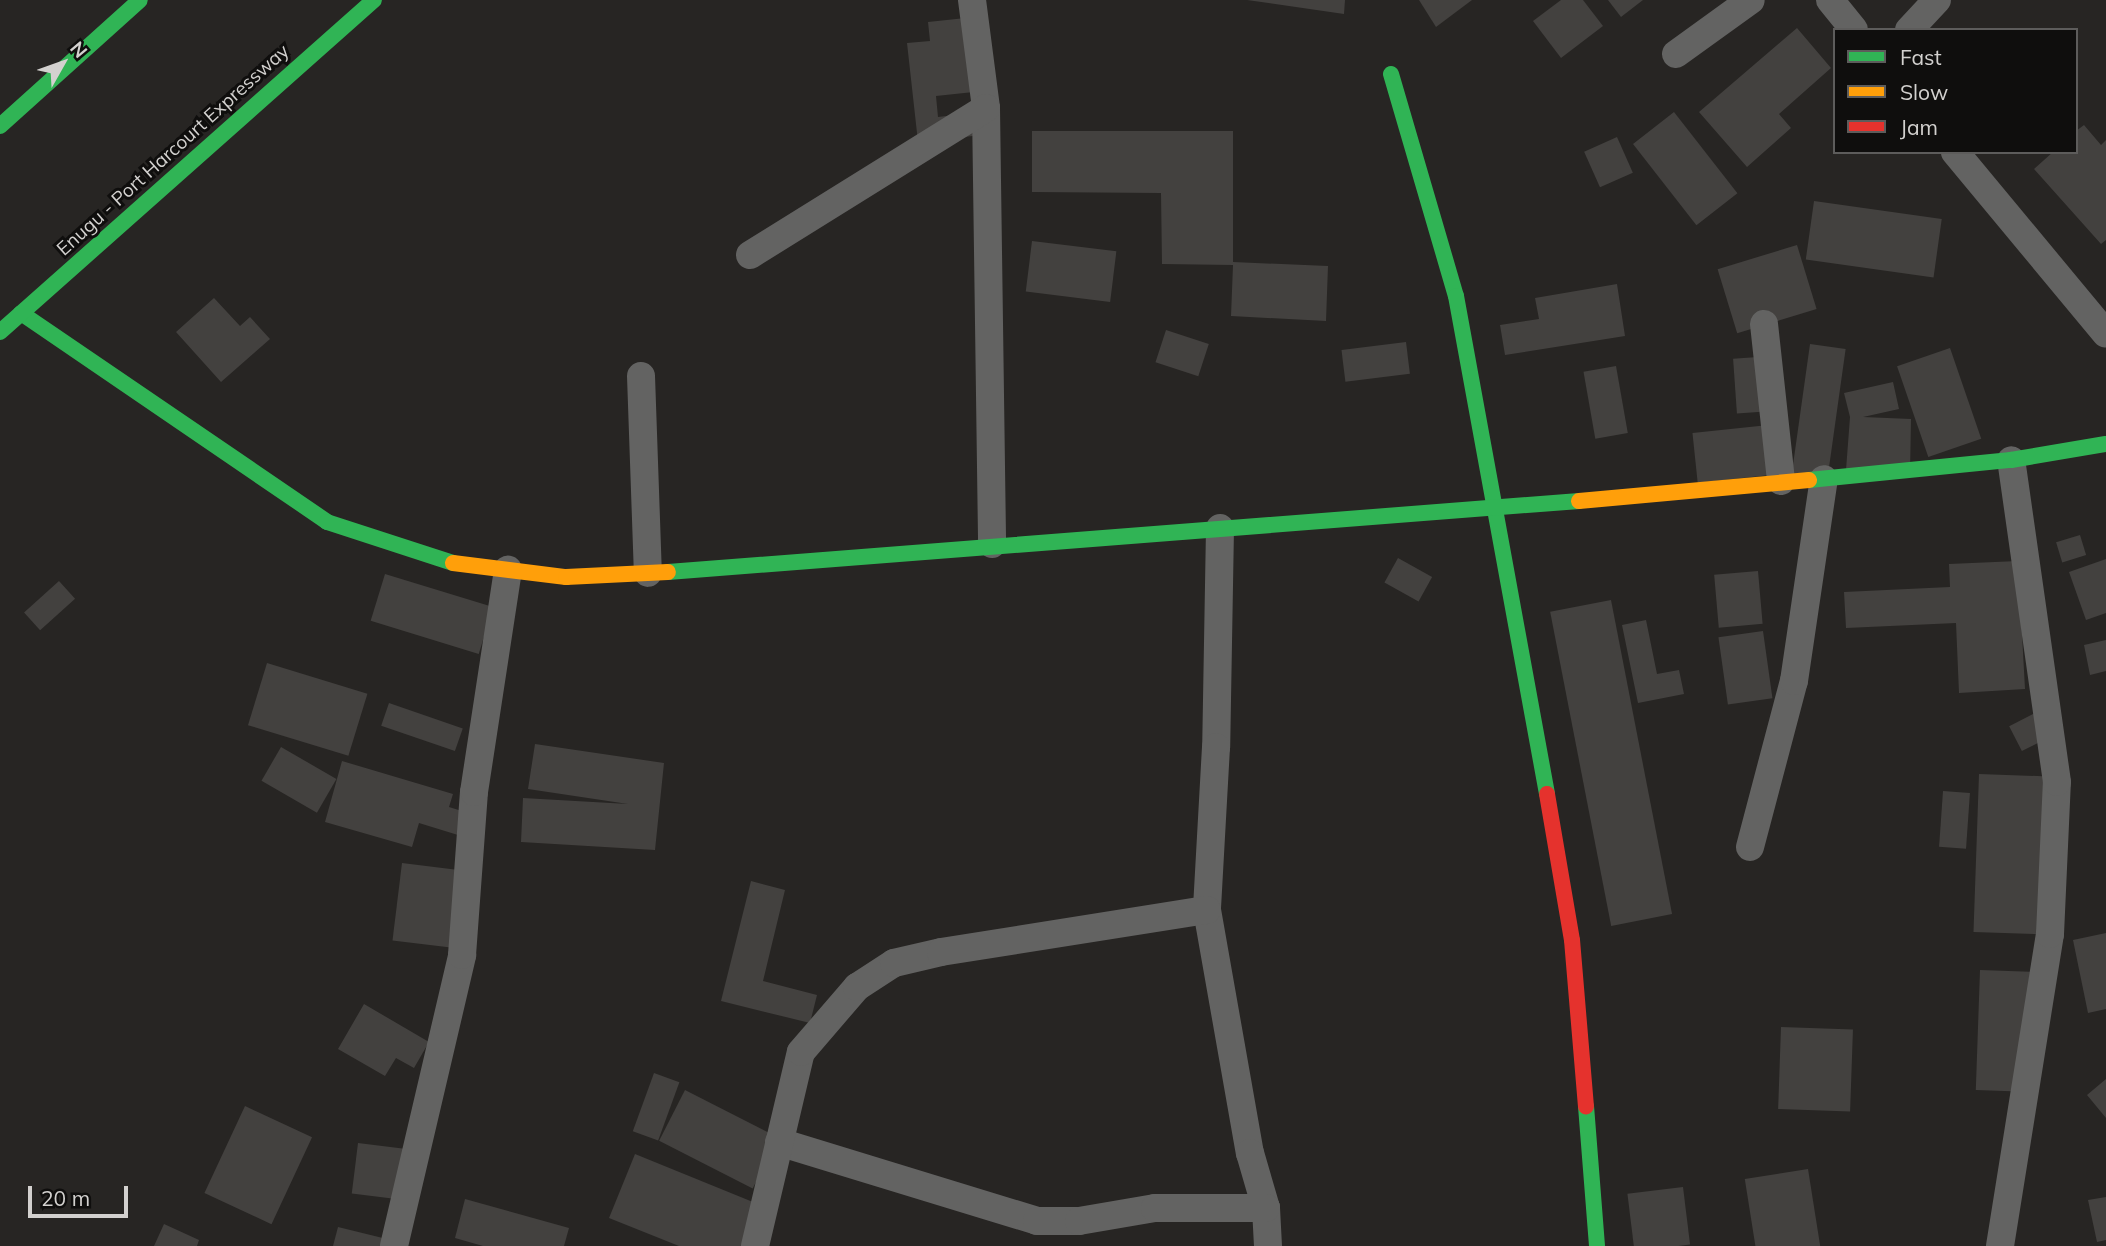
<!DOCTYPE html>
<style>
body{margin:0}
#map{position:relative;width:2106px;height:1246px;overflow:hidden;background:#272523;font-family:Mulish,sans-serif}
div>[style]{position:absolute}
.building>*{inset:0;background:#43413f;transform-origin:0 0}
.street>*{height:28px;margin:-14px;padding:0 14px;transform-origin:14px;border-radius:14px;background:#636362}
.fast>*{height:16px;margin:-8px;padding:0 8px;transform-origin:8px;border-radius:8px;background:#30b455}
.slow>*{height:16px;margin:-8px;padding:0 8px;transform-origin:8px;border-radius:8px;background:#ff9f0a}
.jam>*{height:16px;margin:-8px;padding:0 8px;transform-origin:8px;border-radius:8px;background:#e5322d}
span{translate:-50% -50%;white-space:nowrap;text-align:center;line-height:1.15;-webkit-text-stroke:6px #0f0e0d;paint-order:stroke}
.street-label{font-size:19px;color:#d3d1cf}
.legend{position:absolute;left:1833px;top:28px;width:245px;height:126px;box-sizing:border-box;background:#0f0e0d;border:2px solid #5d5c5b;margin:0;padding:9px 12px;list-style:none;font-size:21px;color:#d3d1cf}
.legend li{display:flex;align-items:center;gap:14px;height:35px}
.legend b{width:35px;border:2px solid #5d5c5b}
.north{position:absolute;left:28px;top:28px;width:70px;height:70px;-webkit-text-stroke:5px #0f0e0d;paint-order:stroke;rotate:50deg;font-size:19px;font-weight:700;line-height:28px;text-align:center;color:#d3d1cf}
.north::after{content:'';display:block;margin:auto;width:24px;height:32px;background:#d3d1cf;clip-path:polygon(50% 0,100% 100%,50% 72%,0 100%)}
.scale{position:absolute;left:28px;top:1186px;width:100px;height:32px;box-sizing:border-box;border:4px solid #d3d1cf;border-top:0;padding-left:9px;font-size:21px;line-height:24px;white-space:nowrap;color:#d3d1cf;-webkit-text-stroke:5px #0f0e0d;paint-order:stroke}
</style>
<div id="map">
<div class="building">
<div style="clip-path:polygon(1247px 0,1345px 0,1344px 14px)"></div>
<div style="clip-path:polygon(1419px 0,1472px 0,1436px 27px)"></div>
<div style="clip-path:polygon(1561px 0,1583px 0,1603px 26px,1561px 58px,1533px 21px)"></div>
<div style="clip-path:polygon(1608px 0,1643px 0,1621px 17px)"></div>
<div style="clip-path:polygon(975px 17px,983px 91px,936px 96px,938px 117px,979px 112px,982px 135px,918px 142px,907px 43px,930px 41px,928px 22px)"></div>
<div style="clip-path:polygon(1797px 28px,1831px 68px,1779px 114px,1791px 128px,1747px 167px,1699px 112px)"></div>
<div style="left:1674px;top:112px;width:103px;height:52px;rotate:52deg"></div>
<div style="clip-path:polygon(2084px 125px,2101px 145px,2106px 140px,2106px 240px,2101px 244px,2034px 169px,2053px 152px,2076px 152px,2076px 131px)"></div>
<div style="clip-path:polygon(1032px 131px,1233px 131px,1233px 262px,1328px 266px,1326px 321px,1231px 316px,1233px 265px,1162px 264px,1161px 193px,1032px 192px)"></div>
<div style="left:1617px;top:137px;width:39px;height:36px;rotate:66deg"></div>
<div style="left:1814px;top:201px;width:129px;height:59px;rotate:8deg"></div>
<div style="left:1032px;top:241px;width:85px;height:51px;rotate:7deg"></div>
<div style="left:1797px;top:245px;width:67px;height:83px;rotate:73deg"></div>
<div style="clip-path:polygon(1617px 284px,1625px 336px,1505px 355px,1500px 325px,1539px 319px,1535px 298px)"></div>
<div style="clip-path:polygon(214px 298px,240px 326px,250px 317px,270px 339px,221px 382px,176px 332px)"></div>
<div style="left:1166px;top:330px;width:45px;height:34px;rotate:18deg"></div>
<div style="left:1406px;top:342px;width:32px;height:65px;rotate:83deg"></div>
<div style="left:1810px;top:344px;width:36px;height:134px;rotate:8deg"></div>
<div style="left:1950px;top:348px;width:96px;height:56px;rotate:71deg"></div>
<div style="left:1772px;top:356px;width:55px;height:39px;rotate:86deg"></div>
<div style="left:1616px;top:366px;width:68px;height:33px;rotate:80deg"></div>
<div style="clip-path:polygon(1893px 382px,1899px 409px,1863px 417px,1911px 419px,1910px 473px,1846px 470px,1850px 417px,1844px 393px)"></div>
<div style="left:1778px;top:424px;width:50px;height:86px;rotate:84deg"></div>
<div style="left:2080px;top:535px;width:21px;height:25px;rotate:73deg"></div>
<div style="left:1398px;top:558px;width:39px;height:28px;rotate:29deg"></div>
<div style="clip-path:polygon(2106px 559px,2106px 613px,2086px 620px,2069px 572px)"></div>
<div style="clip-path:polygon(2018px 561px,2025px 689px,1959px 693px,1956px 623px,1846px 628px,1844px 592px,1950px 587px,1949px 564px)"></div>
<div style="left:1758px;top:571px;width:53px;height:44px;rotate:85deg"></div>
<div style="left:385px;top:574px;width:113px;height:49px;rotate:17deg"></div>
<div style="left:59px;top:581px;width:24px;height:47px;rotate:48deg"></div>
<div style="left:1611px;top:600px;width:320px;height:62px;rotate:79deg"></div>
<div style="clip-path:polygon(1646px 620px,1657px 674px,1679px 670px,1684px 694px,1638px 703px,1622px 625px)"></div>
<div style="left:1763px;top:631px;width:68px;height:45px;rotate:82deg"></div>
<div style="clip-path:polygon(2106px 640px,2106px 671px,2090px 675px,2084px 645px)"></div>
<div style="left:267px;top:663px;width:105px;height:65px;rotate:17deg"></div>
<div style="left:389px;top:703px;width:78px;height:24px;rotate:19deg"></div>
<div style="left:2035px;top:713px;width:28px;height:29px;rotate:63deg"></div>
<div style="clip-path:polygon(535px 744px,664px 763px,655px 850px,521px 842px,523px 798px,628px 804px,528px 789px)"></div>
<div style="left:281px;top:747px;width:64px;height:39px;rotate:30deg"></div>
<div style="clip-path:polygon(342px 761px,453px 794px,449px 807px,465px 812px,458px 835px,419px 823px,412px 847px,325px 822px)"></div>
<div style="left:1979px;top:774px;width:69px;height:158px;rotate:2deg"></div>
<div style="left:1943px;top:791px;width:27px;height:56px;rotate:4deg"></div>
<div style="left:402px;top:863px;width:67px;height:78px;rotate:7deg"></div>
<div style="clip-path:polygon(751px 881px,785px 890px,763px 981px,817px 995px,810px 1023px,721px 1001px)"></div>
<div style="clip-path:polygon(2106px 933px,2106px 1009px,2088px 1013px,2073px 940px)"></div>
<div style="left:1980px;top:970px;width:50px;height:120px;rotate:2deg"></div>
<div style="clip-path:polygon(364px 1004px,429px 1042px,414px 1068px,396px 1058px,385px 1076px,338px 1049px)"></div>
<div style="left:1781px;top:1027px;width:72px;height:82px;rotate:2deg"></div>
<div style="left:654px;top:1073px;width:27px;height:62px;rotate:20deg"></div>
<div style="clip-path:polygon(2106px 1079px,2106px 1118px,2087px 1095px)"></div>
<div style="left:685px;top:1090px;width:105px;height:57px;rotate:27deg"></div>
<div style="left:245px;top:1106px;width:74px;height:96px;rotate:25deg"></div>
<div style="left:358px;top:1143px;width:65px;height:51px;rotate:7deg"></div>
<div style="clip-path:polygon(635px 1154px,765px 1207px,749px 1246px,679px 1246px,609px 1218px)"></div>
<div style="left:1808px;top:1169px;width:78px;height:64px;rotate:81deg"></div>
<div style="left:1683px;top:1187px;width:58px;height:56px;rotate:83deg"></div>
<div style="clip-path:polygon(2106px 1197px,2106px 1240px,2097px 1242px,2088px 1200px)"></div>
<div style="clip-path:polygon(465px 1199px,569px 1228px,564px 1246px,483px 1246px,455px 1238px)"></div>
<div style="clip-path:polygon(164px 1224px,199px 1240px,197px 1246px,154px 1246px)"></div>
<div style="clip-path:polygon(338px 1227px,399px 1242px,399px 1246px,333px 1246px)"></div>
</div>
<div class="street">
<div style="left:972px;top:0;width:109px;rotate:82.6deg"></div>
<div style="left:986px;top:108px;width:436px;rotate:89.2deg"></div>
<div style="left:1830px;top:0;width:38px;rotate:51deg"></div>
<div style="left:1909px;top:30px;width:41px;rotate:-47deg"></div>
<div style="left:1676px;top:54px;width:92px;rotate:-35.8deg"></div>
<div style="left:1955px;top:152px;width:236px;rotate:50.3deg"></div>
<div style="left:750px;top:255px;width:278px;rotate:-31.9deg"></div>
<div style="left:1764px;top:324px;width:158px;rotate:83.8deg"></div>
<div style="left:641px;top:376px;width:197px;rotate:88deg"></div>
<div style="left:1220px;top:528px;width:219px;rotate:91deg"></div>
<div style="left:1216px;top:747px;width:163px;rotate:93.2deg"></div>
<div style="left:1207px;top:910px;width:247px;rotate:80deg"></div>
<div style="left:1250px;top:1153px;width:57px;rotate:73.8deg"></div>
<div style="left:1266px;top:1208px;width:38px;rotate:87deg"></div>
<div style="left:1750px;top:847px;width:172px;rotate:-75.2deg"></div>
<div style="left:1794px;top:681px;width:204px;rotate:-81.6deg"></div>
<div style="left:779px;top:1142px;width:270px;rotate:17deg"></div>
<div style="left:1037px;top:1221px;width:42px"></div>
<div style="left:1079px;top:1221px;width:77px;rotate:-9.7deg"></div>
<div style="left:1155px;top:1208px;width:111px"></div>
<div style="left:394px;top:1246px;width:299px;rotate:-76.8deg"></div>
<div style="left:462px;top:955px;width:163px;rotate:-85.8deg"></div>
<div style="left:474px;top:792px;width:225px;rotate:-81.3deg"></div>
<div style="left:755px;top:1246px;width:199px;rotate:-76.7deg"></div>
<div style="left:801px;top:1052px;width:86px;rotate:-49.3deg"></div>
<div style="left:857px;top:987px;width:44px;rotate:-33deg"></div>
<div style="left:894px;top:963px;width:48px;rotate:-13.2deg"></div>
<div style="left:941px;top:952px;width:269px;rotate:-9deg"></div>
<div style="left:2000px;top:1246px;width:316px;rotate:-80.9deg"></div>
<div style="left:2050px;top:934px;width:152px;rotate:-87.4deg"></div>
<div style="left:2057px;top:782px;width:325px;rotate:-98.1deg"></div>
</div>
<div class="fast">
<div style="left:1391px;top:74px;width:231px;rotate:73.7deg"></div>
<div style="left:1456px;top:296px;width:506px;rotate:79.64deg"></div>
<div style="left:0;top:126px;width:188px;rotate:-42deg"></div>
<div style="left:21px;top:313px;width:371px;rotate:34.3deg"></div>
<div style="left:327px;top:522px;width:133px;rotate:18deg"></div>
<div style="left:0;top:332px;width:500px;rotate:-41.6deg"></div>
<div style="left:1809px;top:480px;width:203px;rotate:-5.7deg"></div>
<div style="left:2011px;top:460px;width:96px;rotate:-9.6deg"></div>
<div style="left:668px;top:572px;width:914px;rotate:-4.46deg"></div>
<div style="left:1586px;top:1106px;width:140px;rotate:85.5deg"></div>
</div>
<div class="slow">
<div style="left:1579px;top:501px;width:231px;rotate:-5.2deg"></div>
<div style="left:453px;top:563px;width:114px;rotate:7.1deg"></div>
<div style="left:566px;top:577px;width:102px;rotate:-2.8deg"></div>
</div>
<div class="jam">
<div style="left:1547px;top:794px;width:148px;rotate:80.3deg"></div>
<div style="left:1572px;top:940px;width:167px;rotate:85.2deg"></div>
</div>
<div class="street-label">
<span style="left:173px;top:150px;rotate:-42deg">Enugu - Port Harcourt Expressway</span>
</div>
<ul class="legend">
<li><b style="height:9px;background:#30b455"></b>Fast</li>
<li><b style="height:9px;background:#ff9f0a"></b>Slow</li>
<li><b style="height:9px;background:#e5322d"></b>Jam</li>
</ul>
<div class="north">N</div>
<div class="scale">20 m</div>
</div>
